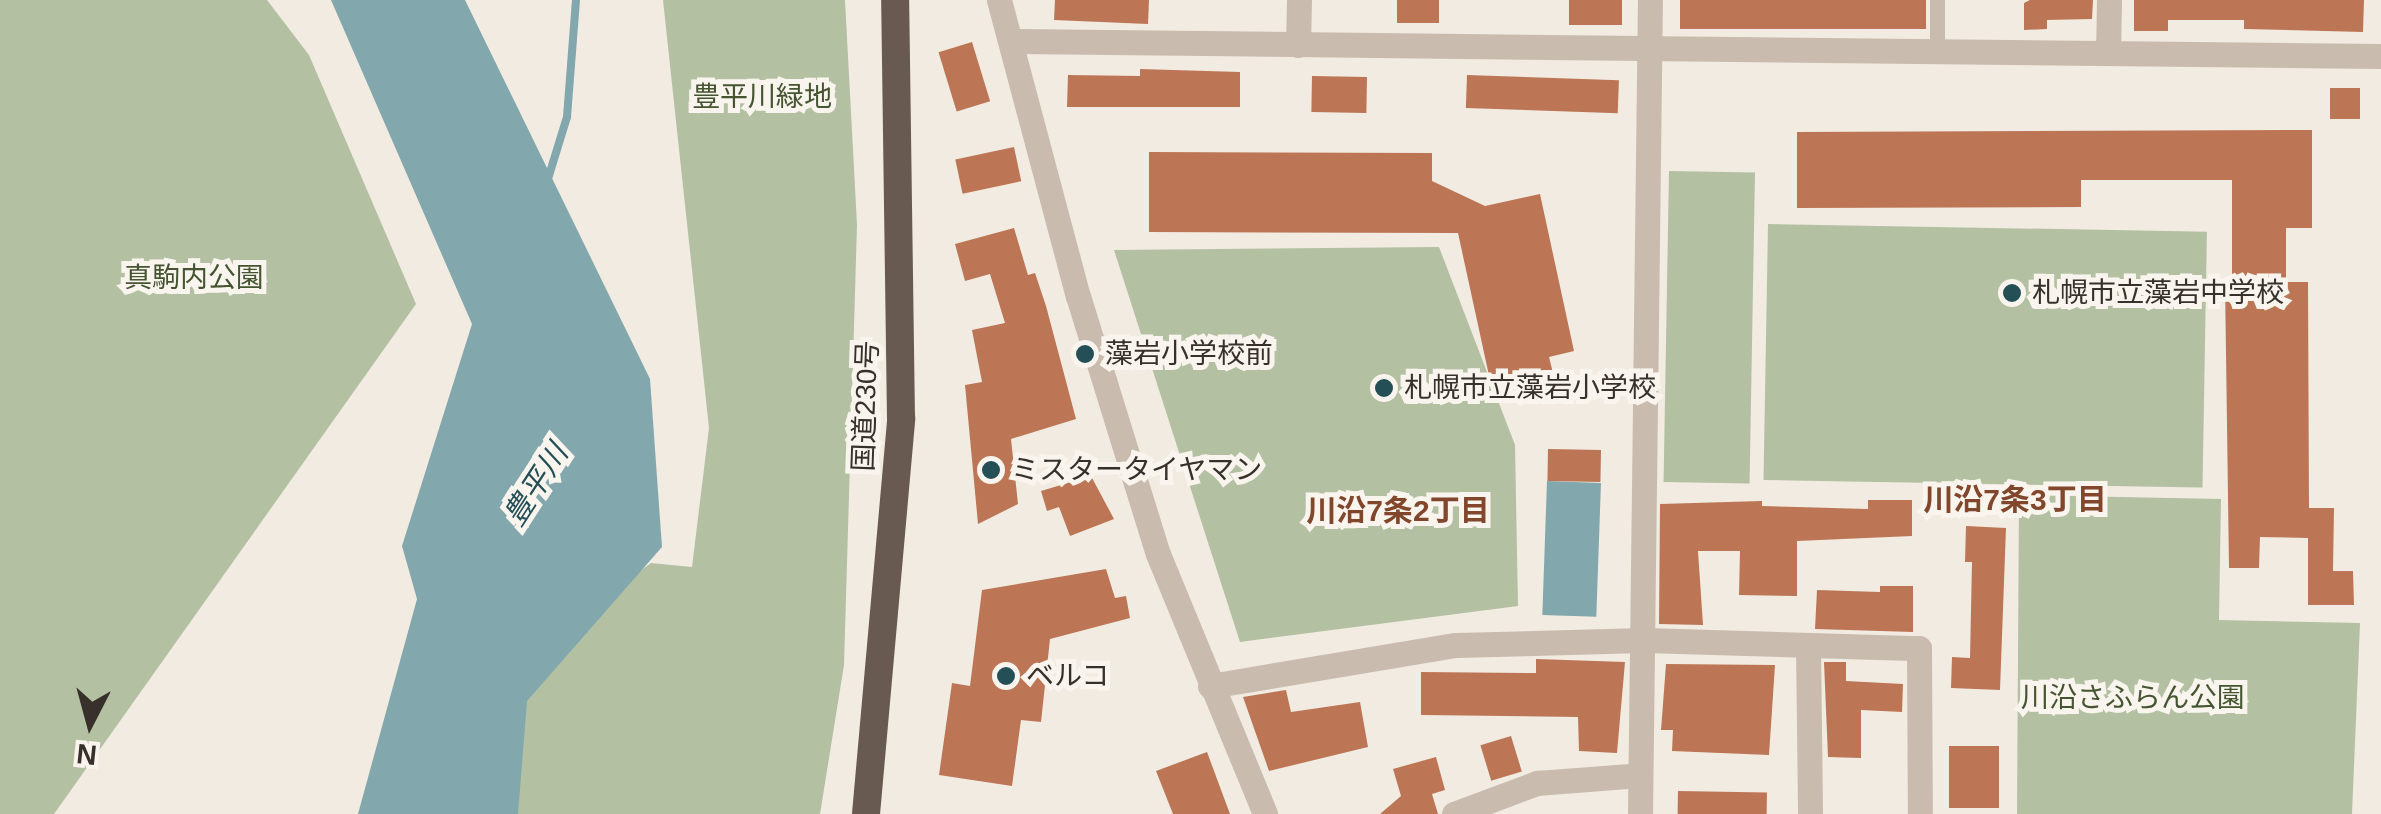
<!DOCTYPE html>
<meta charset="utf-8">
<style>
body{margin:0}
#map{position:relative;width:2381px;height:814px;overflow:hidden;background:#f2ebe1;font-family:Helvetica,"Noto Sans JP",sans-serif}
div>[style]{position:absolute}
.green>*{inset:0;background:#b3c0a2;transform-origin:0 0}
.water>*{inset:0;background:#82a7ad;transform-origin:0 0}
.stream>*{height:8px;margin:-4px;padding:0 4px;transform-origin:4px;border-radius:4px;background:#82a7ad}
.building>*{inset:0;background:#bc7655;transform-origin:0 0}
.service>*{height:15px;margin:-7.5px;padding:0 7.5px;transform-origin:7.5px;border-radius:7.5px;background:#c9bcae}
.minor>*{height:25px;margin:-12.5px;padding:0 12.5px;transform-origin:12.5px;border-radius:12.5px;background:#c9bcae}
.tertiary>*{height:25px;margin:-12.5px;padding:0 12.5px;transform-origin:12.5px;border-radius:12.5px;background:#c9bcae}
.trunk>*{height:28px;margin:-14px;padding:0 14px;transform-origin:14px;border-radius:14px;background:#685a50}
.dots>*{width:28px;height:28px;translate:-50% -50%;box-sizing:border-box;border:5px solid #f9f5ee;border-radius:50%}
span{translate:-50% -50%;white-space:nowrap;text-align:center;line-height:1.15;-webkit-text-stroke:10px #f9f5ee;paint-order:stroke}
.park-label{font-size:28px;color:#455531}
.poi-label{font-size:28px;color:#38312b}
.left{translate:0 -50%;text-align:left}
.street-label{font-size:28px;color:#38312b}
.water-label{font-size:30px;color:#244f57;font-style:italic}
.neighbourhood-label{font-size:30px;color:#81462b;font-weight:700}
.north{position:absolute;left:40px;top:674px;width:100px;height:100px;-webkit-text-stroke:8px #f9f5ee;paint-order:stroke;rotate:186deg;font-size:28px;font-weight:700;line-height:40px;text-align:center;color:#38312b}
.north::after{content:'';display:block;margin:auto;width:35px;height:45px;background:#38312b;clip-path:polygon(50% 0,100% 100%,50% 72%,0 100%)}
</style>
<div id="map">
<div class="green">
<div style="clip-path:polygon(0 0,267px 0,309px 55px,416px 304px,54px 814px,0 814px)"></div>
<div style="clip-path:polygon(663px 0,845px 0,857px 225px,844px 665px,820px 814px,491px 814px,509px 707px,585px 611px,651px 563px,692px 567px,709px 428px)"></div>
<div style="left:1669px;top:171px;width:86px;height:311px;rotate:1deg"></div>
<div style="left:1768px;top:224px;width:439px;height:256px;rotate:1deg"></div>
<div style="clip-path:polygon(1439px 247px,1515px 445px,1518px 606px,1240px 642px,1114px 250px)"></div>
<div style="clip-path:polygon(2019px 495px,2221px 499px,2219px 620px,2360px 623px,2352px 814px,2017px 814px)"></div>
</div>
<div class="water">
<div style="clip-path:polygon(331px 0,465px 0,650px 379px,662px 547px,527px 701px,518px 814px,358px 814px,417px 599px,402px 546px,472px 324px)"></div>
<div style="left:1547px;top:481px;width:54px;height:134px;rotate:2deg"></div>
</div>
<div class="stream">
<div style="left:547px;top:182px;width:68px;rotate:-72.9deg"></div>
<div style="left:567px;top:117px;width:117px;rotate:-85.6deg"></div>
</div>
<div class="building">
<div style="clip-path:polygon(1055px 0,1149px 0,1148px 24px,1054px 20px)"></div>
<div style="left:1397px;top:0;width:42px;height:23px"></div>
<div style="left:1569px;top:0;width:53px;height:25px"></div>
<div style="left:1680px;top:0;width:246px;height:29px"></div>
<div style="clip-path:polygon(2030px 0,2093px 0,2092px 19px,2047px 20px,2047px 29px,2024px 30px,2024px 3px)"></div>
<div style="clip-path:polygon(2134px 0,2364px 0,2363px 32px,2244px 29px,2244px 20px,2168px 20px,2168px 31px,2134px 31px)"></div>
<div style="left:972px;top:42px;width:62px;height:35px;rotate:73deg"></div>
<div style="clip-path:polygon(1140px 69px,1240px 72px,1240px 107px,1067px 107px,1068px 75px,1140px 76px)"></div>
<div style="left:1467px;top:75px;width:152px;height:33px;rotate:2deg"></div>
<div style="left:1312px;top:76px;width:55px;height:36px;rotate:1deg"></div>
<div style="left:2330px;top:88px;width:30px;height:31px"></div>
<div style="clip-path:polygon(2312px 130px,2312px 228px,2286px 228px,2286px 282px,2308px 282px,2309px 508px,2334px 508px,2333px 571px,2353px 571px,2354px 605px,2308px 605px,2308px 538px,2260px 537px,2259px 568px,2229px 568px,2225px 282px,2232px 282px,2232px 180px,2081px 180px,2081px 207px,1797px 208px,1797px 132px)"></div>
<div style="left:1014px;top:147px;width:35px;height:60px;rotate:78deg"></div>
<div style="clip-path:polygon(1149px 152px,1432px 153px,1432px 181px,1485px 206px,1540px 194px,1574px 351px,1549px 357px,1555px 381px,1493px 394px,1458px 233px,1149px 232px)"></div>
<div style="clip-path:polygon(1014px 228px,1028px 275px,1035px 273px,1046px 306px,1076px 419px,1011px 439px,1018px 504px,978px 524px,965px 385px,982px 382px,972px 330px,1005px 323px,990px 274px,965px 281px,955px 244px)"></div>
<div style="left:1548px;top:449px;width:53px;height:32px;rotate:1deg"></div>
<div style="clip-path:polygon(1091px 476px,1114px 519px,1070px 536px,1059px 507px,1047px 511px,1041px 491px)"></div>
<div style="clip-path:polygon(1868px 500px,1912px 500px,1912px 536px,1797px 541px,1797px 596px,1739px 595px,1740px 551px,1698px 551px,1703px 625px,1659px 624px,1660px 504px,1762px 501px,1762px 506px,1868px 509px)"></div>
<div style="clip-path:polygon(1966px 526px,2006px 528px,2000px 690px,1951px 688px,1952px 657px,1970px 658px,1972px 562px,1965px 562px)"></div>
<div style="clip-path:polygon(1106px 569px,1115px 598px,1126px 596px,1130px 618px,1050px 639px,1041px 722px,1021px 720px,1012px 786px,939px 775px,952px 683px,970px 686px,982px 590px)"></div>
<div style="clip-path:polygon(1880px 586px,1913px 586px,1913px 632px,1815px 629px,1817px 590px,1880px 592px)"></div>
<div style="clip-path:polygon(1536px 659px,1625px 662px,1617px 753px,1579px 751px,1578px 717px,1421px 715px,1421px 672px,1536px 673px)"></div>
<div style="clip-path:polygon(1824px 662px,1846px 662px,1846px 681px,1903px 684px,1902px 712px,1861px 710px,1861px 758px,1828px 757px)"></div>
<div style="clip-path:polygon(1666px 664px,1775px 665px,1769px 755px,1672px 751px,1673px 730px,1661px 730px)"></div>
<div style="clip-path:polygon(1286px 690px,1291px 712px,1360px 702px,1368px 747px,1269px 771px,1243px 697px)"></div>
<div style="left:1511px;top:736px;width:37px;height:32px;rotate:73deg"></div>
<div style="left:1949px;top:746px;width:50px;height:62px"></div>
<div style="clip-path:polygon(1207px 752px,1230px 814px,1173px 814px,1156px 771px)"></div>
<div style="clip-path:polygon(1436px 757px,1445px 790px,1432px 794px,1438px 814px,1380px 814px,1401px 796px,1393px 769px)"></div>
<div style="left:1678px;top:791px;width:89px;height:23px;rotate:1deg"></div>
</div>
<div class="service">
<div style="left:1937px;top:0;width:51px;rotate:90deg"></div>
</div>
<div class="minor">
<div style="left:1011px;top:41px;width:1370px;rotate:0.63deg"></div>
<div style="left:1298px;top:45px;width:45px;rotate:-88.7deg"></div>
<div style="left:2108px;top:53px;width:53px;rotate:-88.9deg"></div>
<div style="left:1808px;top:645px;width:169px;rotate:89.3deg"></div>
<div style="left:1210px;top:686px;width:249px;rotate:-9.5deg"></div>
<div style="left:1456px;top:645px;width:188px;rotate:-1.5deg"></div>
<div style="left:1644px;top:640px;width:275px;rotate:1.7deg"></div>
<div style="left:1919px;top:648px;width:166px;rotate:89.7deg"></div>
<div style="left:1454px;top:814px;width:89px;rotate:-20.5deg"></div>
<div style="left:1537px;top:783px;width:103px;rotate:-4.4deg"></div>
<div style="left:1640px;top:814px;width:814px;rotate:-89.3deg"></div>
</div>
<div class="tertiary">
<div style="left:999px;top:0;width:306px;rotate:75.1deg"></div>
<div style="left:1078px;top:296px;width:270px;rotate:72.8deg"></div>
<div style="left:1158px;top:554px;width:281px;rotate:67.6deg"></div>
</div>
<div class="trunk">
<div style="left:866px;top:814px;width:397px;rotate:-84.9deg"></div>
<div style="left:901px;top:419px;width:419px;rotate:-90.8deg"></div>
</div>
<div class="dots">
<div style="left:2012px;top:293px;background:#244f57"></div>
<div style="left:1085px;top:354px;background:#244f57"></div>
<div style="left:1384px;top:388px;background:#244f57"></div>
<div style="left:991px;top:470px;background:#244f57"></div>
<div style="left:1006px;top:676px;background:#244f57"></div>
</div>
<div class="park-label">
<span style="left:762px;top:97px">豊平川緑地</span>
<span style="left:194px;top:278px">真駒内公園</span>
<span style="left:2133px;top:698px">川沿さふらん公園</span>
</div>
<div class="poi-label">
<span class="left" style="left:2032px;top:293px">札幌市立藻岩中学校</span>
<span class="left" style="left:1105px;top:354px">藻岩小学校前</span>
<span class="left" style="left:1404px;top:388px">札幌市立藻岩小学校</span>
<span class="left" style="left:1011px;top:470px">ミスタータイヤマン</span>
<span class="left" style="left:1026px;top:676px">ベルコ</span>
</div>
<div class="street-label">
<span style="left:866px;top:406px;rotate:-88deg">国道230号</span>
</div>
<div class="water-label">
<span style="left:536px;top:485px;rotate:-57deg">豊平川</span>
</div>
<div class="neighbourhood-label">
<span style="left:2015px;top:500px">川沿7条3丁目</span>
<span style="left:1398px;top:511px">川沿7条2丁目</span>
</div>
<div class="north">N</div>
</div>
